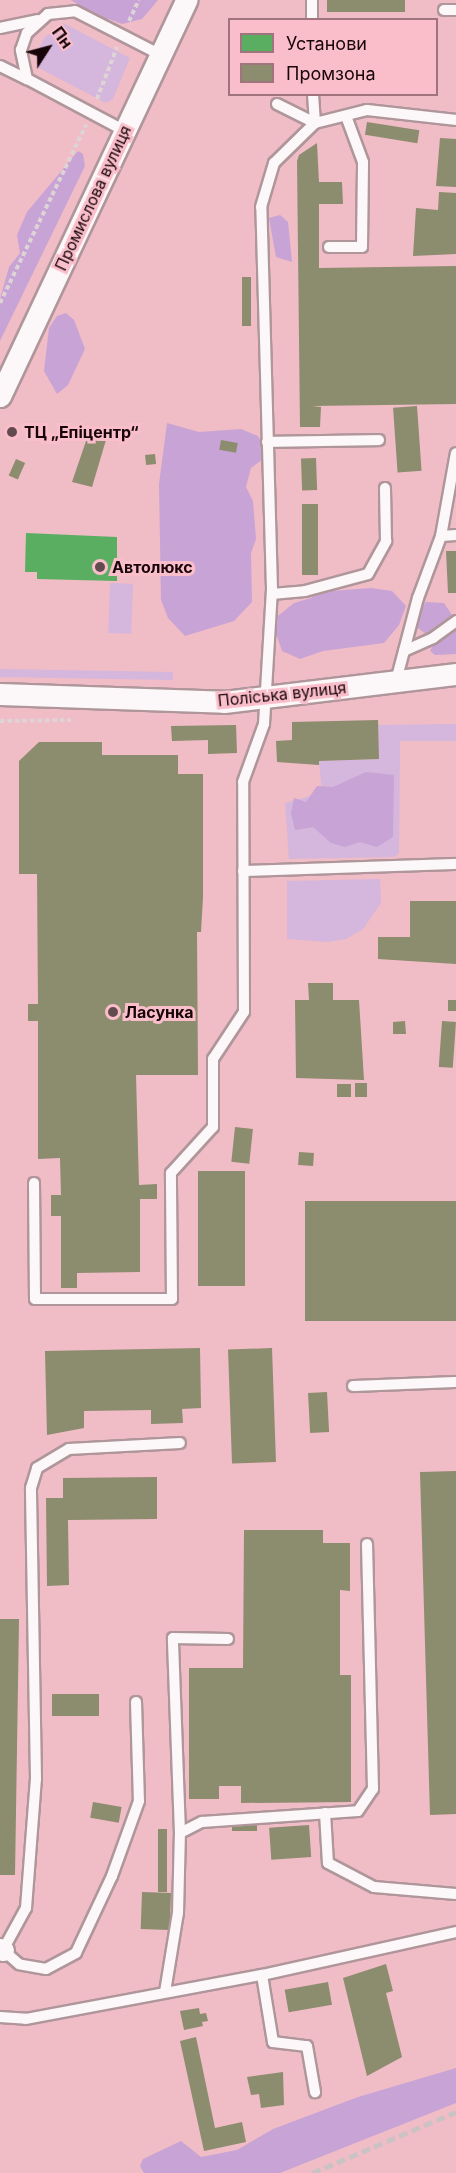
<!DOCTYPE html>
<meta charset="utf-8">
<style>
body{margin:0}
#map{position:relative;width:456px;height:2173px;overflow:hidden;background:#edccd2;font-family:Inter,sans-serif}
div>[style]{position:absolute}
.built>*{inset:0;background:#f0bcc6}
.green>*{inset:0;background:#d5b6dc;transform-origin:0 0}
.forest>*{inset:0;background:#c8a3d5}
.public>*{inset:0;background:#5aae61}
.industry>*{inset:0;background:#8c8c6e;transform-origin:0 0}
.path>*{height:4px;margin-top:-2px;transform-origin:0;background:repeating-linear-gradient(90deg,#ded3d5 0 4.5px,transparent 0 7.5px)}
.roads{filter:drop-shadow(2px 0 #af969b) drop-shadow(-2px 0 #af969b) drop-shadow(0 2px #af969b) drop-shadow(0 -2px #af969b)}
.lane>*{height:10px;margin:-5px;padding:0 5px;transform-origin:5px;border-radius:5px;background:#fcf7f8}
.street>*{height:21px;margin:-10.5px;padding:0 10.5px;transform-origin:10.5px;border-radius:10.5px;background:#fcf7f8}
.rail>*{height:4.5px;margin-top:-2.25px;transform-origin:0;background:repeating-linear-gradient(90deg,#cbc2c4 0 9px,transparent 0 13.5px)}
.dots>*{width:16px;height:16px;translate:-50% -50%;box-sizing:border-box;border:3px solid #fabeca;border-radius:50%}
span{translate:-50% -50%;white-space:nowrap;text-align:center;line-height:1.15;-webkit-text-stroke:6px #fabeca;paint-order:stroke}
.street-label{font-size:16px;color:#170509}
.poi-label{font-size:16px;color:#170509;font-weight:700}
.left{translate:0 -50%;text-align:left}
.legend{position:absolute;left:228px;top:18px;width:210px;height:78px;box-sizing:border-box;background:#fabeca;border:2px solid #9f747d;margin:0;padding:8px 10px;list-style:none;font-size:18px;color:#170509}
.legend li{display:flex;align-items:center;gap:12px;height:30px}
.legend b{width:30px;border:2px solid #9f747d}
.north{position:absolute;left:18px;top:18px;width:60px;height:60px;-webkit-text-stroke:4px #fabeca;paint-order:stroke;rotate:54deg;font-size:16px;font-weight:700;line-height:24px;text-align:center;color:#170509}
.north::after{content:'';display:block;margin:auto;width:21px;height:27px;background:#170509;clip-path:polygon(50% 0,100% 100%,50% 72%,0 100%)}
</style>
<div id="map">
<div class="built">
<div style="clip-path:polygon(evenodd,0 0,456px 0,456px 2173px,0 2173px,0 0,230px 20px,436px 20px,436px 94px,230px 94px,230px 20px)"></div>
</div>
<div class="green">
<div style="clip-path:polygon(63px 23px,130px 58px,113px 99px,106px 103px,39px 68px,36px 57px,44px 38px)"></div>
<div style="left:110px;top:583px;width:23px;height:50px;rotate:2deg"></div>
<div style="left:0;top:669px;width:173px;height:8px;rotate:1deg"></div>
<div style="clip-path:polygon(456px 724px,456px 741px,400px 741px,399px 853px,394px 857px,289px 859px,285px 803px,322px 793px,319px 761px,379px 759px,378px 725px)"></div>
<div style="clip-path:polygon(380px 879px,381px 903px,363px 929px,346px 939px,328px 942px,287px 939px,287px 881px)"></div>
</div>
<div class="forest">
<div style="clip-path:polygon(71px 0,158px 0,142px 19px,122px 24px,109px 19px,103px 21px)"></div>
<div style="clip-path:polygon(78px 151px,83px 154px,85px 166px,0 341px,0 299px,9px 267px,20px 253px,17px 235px,27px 212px)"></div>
<div style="clip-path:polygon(280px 215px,288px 222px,292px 262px,276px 257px,269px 218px)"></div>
<div style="clip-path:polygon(66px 313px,74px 320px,85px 349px,68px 385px,57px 394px,44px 371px,49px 328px,57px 316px)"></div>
<div style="clip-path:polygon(167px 423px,199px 432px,241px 429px,258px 436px,265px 449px,263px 459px,251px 468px,246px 487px,253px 501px,256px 539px,251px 553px,252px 602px,234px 621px,185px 636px,168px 618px,161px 600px,159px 484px)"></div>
<div style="clip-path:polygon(371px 588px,392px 591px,406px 606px,399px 625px,384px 643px,323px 651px,300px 659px,282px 651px,276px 633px,278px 616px,294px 603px,311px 598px,317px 592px)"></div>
<div style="clip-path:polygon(426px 602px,444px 603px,452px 615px,456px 614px,456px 654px,435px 655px,430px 651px,443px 627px,426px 634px,415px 626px,414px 619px)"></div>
<div style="clip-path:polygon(366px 772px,394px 775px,393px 837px,377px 847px,360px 842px,345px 847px,331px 843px,313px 827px,295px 830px,291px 813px,294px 798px,306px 802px,317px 786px,333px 787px)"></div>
<div style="clip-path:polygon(456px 2068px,456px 2103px,280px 2173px,144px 2173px,140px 2166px,143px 2159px,181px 2141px,201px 2157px,237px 2150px,273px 2129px,358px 2097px)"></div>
</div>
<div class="public">
<div style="clip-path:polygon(26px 533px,117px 537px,117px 581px,37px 579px,37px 572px,25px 572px)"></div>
</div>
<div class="industry">
<div style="left:327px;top:0;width:78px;height:12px"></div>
<div style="left:367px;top:122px;width:53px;height:13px;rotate:9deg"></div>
<div style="clip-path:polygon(440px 138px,456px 139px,456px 187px,436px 186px)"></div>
<div style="clip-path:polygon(317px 143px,319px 182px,342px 182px,343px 204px,319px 204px,319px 268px,456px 266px,456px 404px,312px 406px,321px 407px,320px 427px,300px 427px,297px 161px,299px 155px)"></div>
<div style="clip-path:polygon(439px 192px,456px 193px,456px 254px,413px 256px,416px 208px,438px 210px)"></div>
<div style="left:242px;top:277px;width:9px;height:49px"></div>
<div style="left:417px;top:406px;width:65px;height:24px;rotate:86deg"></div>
<div style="clip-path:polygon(106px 440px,92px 487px,72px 482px,86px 441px)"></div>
<div style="left:221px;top:440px;width:17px;height:10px;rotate:10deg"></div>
<div style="left:155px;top:454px;width:10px;height:10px;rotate:84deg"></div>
<div style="left:316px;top:458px;width:32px;height:15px;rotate:88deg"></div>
<div style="left:16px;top:459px;width:10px;height:18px;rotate:24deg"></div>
<div style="left:302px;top:504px;width:16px;height:71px"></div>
<div style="clip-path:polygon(446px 551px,456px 551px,456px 593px,448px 593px)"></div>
<div style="clip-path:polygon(378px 720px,379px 759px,319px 761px,319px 765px,277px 762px,276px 741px,292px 740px,292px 722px)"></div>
<div style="clip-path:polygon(236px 725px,237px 753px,208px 754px,208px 740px,172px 741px,171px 726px)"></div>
<div style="clip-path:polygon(39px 742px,102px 742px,102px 755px,178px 755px,178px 774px,203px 774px,203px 897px,201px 932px,197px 932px,198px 1075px,136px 1075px,139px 1185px,157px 1184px,157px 1199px,140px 1199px,140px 1272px,77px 1273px,77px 1288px,61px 1288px,61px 1216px,51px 1216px,51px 1195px,61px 1195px,60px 1158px,38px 1159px,38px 1021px,28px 1021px,28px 1004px,38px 1004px,37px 874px,19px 874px,19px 761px)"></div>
<div style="clip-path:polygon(410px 901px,456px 901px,456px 964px,378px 959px,378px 937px,410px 937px)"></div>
<div style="clip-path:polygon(308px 983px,333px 983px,333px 1000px,359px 1000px,364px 1080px,296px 1078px,295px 1000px,309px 1000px)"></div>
<div style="left:448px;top:1000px;width:8px;height:11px"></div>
<div style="clip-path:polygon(405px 1021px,406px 1034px,393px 1034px,393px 1022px)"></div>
<div style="left:442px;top:1021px;width:14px;height:46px;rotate:4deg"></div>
<div style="left:355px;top:1083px;width:12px;height:14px"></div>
<div style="left:337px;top:1084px;width:14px;height:13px"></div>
<div style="left:235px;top:1127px;width:18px;height:35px;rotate:6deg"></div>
<div style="left:299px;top:1152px;width:15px;height:13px;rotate:4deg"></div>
<div style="left:198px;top:1171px;width:47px;height:115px"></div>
<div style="left:456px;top:1201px;width:120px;height:151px;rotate:90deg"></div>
<div style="clip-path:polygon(200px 1348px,201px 1408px,182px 1409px,183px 1423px,151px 1424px,151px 1410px,84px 1411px,84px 1428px,47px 1435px,45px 1351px)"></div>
<div style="left:272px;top:1348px;width:114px;height:44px;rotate:88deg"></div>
<div style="left:327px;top:1392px;width:40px;height:19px;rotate:87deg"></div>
<div style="clip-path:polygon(456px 1471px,456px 1814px,430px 1815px,420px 1472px)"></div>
<div style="clip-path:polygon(157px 1477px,157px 1519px,68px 1520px,69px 1585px,47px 1586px,46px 1498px,63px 1498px,63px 1478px)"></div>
<div style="clip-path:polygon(244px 1530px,323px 1530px,323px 1543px,350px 1543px,350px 1591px,340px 1590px,340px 1675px,351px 1675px,351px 1802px,241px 1803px,241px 1786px,219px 1786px,219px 1799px,189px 1799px,189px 1668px,243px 1668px)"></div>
<div style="clip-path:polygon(0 1619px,19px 1619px,15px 1875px,0 1875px)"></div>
<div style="left:99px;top:1694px;width:22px;height:47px;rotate:90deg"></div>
<div style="left:93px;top:1802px;width:29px;height:16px;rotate:10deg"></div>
<div style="clip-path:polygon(257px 1824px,257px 1831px,232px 1831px,232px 1825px)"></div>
<div style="left:309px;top:1825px;width:32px;height:40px;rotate:86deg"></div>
<div style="left:158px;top:1829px;width:9px;height:63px"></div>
<div style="left:142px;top:1892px;width:29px;height:37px;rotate:2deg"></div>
<div style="clip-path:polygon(386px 1964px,393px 1991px,386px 1993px,402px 2057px,367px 2076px,343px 1978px)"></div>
<div style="left:328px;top:1982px;width:23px;height:44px;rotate:80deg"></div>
<div style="clip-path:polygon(199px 2008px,200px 2014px,206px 2013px,208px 2021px,202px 2022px,203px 2026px,184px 2030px,180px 2011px)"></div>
<div style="clip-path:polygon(196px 2037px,215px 2128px,242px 2122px,246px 2142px,204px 2151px,180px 2041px)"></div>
<div style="clip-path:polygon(283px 2072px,284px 2105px,261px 2108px,259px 2094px,251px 2095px,247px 2077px)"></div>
</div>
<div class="path">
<div style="left:129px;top:21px;width:23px;rotate:-65deg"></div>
<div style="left:97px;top:99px;width:56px;rotate:-69deg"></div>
<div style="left:0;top:303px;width:198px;rotate:-64.2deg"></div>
<div style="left:0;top:721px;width:71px;rotate:-0.8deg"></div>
</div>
<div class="roads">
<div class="lane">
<div style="left:444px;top:10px;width:12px"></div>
<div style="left:312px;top:20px;width:20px;rotate:-90deg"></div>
<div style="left:0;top:28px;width:38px;rotate:-12deg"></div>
<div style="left:0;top:66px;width:30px;rotate:26deg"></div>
<div style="left:277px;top:104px;width:42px;rotate:26.6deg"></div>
<div style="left:315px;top:123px;width:29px;rotate:-94deg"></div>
<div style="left:125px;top:131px;width:111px;rotate:-152deg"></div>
<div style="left:27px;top:79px;width:30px;rotate:-102deg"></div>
<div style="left:21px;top:50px;width:18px;rotate:-71deg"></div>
<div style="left:27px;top:33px;width:28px;rotate:-42deg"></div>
<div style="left:48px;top:14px;width:27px;rotate:-6deg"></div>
<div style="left:75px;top:11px;width:97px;rotate:27.1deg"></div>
<div style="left:329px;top:247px;width:33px"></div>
<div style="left:362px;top:247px;width:85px;rotate:-89.3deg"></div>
<div style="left:363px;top:162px;width:49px;rotate:-110.3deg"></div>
<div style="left:267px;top:442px;width:112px;rotate:-1deg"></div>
<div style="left:441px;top:536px;width:15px;rotate:-4deg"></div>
<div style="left:272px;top:594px;width:33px;rotate:-5deg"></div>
<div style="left:305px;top:591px;width:65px;rotate:-15.1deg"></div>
<div style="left:368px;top:574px;width:38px;rotate:-61deg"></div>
<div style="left:386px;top:541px;width:53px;rotate:-91.1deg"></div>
<div style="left:404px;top:651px;width:32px;rotate:-24deg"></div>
<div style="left:433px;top:638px;width:29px;rotate:-36deg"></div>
<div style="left:396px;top:681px;width:86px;rotate:-75.2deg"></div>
<div style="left:418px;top:598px;width:66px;rotate:-69.6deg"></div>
<div style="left:441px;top:536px;width:84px;rotate:-79.8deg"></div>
<div style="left:243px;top:871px;width:213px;rotate:-1.9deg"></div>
<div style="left:34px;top:1183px;width:116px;rotate:89.5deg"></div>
<div style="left:35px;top:1299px;width:137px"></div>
<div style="left:172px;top:1299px;width:126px;rotate:-90.5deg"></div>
<div style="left:171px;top:1173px;width:62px;rotate:-47.6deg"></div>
<div style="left:213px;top:1127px;width:68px;rotate:-90deg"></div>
<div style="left:213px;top:1059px;width:56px;rotate:-56.6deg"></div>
<div style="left:244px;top:1012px;width:230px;rotate:-90.2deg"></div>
<div style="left:243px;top:782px;width:62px;rotate:-70.1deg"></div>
<div style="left:264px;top:724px;width:135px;rotate:-86.6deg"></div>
<div style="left:272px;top:589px;width:382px;rotate:-91.6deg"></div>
<div style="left:261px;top:207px;width:46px;rotate:-73.5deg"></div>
<div style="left:274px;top:163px;width:57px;rotate:-44.3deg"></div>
<div style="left:315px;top:123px;width:54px;rotate:-14deg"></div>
<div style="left:367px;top:110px;width:90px;rotate:6.4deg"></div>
<div style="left:353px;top:1386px;width:103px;rotate:-2.2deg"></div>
<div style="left:136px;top:1702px;width:99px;rotate:88.3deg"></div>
<div style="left:139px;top:1801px;width:80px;rotate:109.8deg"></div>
<div style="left:112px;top:1876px;width:85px;rotate:115.1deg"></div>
<div style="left:76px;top:1953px;width:34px;rotate:152deg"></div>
<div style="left:46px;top:1969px;width:27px;rotate:-170deg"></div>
<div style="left:19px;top:1964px;width:21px;rotate:-139deg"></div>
<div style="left:3px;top:1950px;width:48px;rotate:-61.3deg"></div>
<div style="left:26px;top:1908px;width:129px;rotate:-85.6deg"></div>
<div style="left:36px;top:1779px;width:291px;rotate:-91deg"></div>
<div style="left:31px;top:1488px;width:21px;rotate:-73deg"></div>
<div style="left:37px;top:1468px;width:37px;rotate:-31deg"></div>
<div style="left:69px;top:1449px;width:111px;rotate:-3.1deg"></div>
<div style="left:325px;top:1813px;width:50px;rotate:86.6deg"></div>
<div style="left:328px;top:1863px;width:52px;rotate:27.6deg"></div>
<div style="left:374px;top:1887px;width:82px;rotate:4.9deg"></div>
<div style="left:180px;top:1833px;width:195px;rotate:-92.1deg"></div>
<div style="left:173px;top:1638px;width:55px;rotate:1deg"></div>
<div style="left:262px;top:1975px;width:68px;rotate:80.7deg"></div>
<div style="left:273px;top:2042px;width:34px;rotate:7deg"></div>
<div style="left:307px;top:2046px;width:47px;rotate:80.1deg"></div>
<div style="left:165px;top:1992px;width:80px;rotate:-80.7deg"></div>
<div style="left:178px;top:1913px;width:80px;rotate:-88.6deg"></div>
<div style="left:180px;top:1833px;width:25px;rotate:-27deg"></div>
<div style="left:202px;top:1822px;width:156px;rotate:-4deg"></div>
<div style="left:358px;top:1811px;width:27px;rotate:-56deg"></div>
<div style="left:373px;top:1789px;width:245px;rotate:-91.4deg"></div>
<div style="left:0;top:2017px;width:26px;rotate:4deg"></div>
<div style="left:26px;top:2019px;width:240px;rotate:-10.6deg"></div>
<div style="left:262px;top:1975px;width:199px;rotate:-12.5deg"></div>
</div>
<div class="street">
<div style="left:0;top:396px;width:438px;rotate:-64.8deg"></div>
<div style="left:0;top:694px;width:224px;rotate:2deg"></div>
<div style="left:224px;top:702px;width:234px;rotate:-6.9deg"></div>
<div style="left:0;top:1949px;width:3px;rotate:18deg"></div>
</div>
</div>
<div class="rail">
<div style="left:312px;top:2173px;width:156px;rotate:-23deg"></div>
</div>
<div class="dots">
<div style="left:12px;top:432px;background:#624b4f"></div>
<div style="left:100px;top:567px;background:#624b4f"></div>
<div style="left:113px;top:1012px;background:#624b4f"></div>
</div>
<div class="street-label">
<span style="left:93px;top:198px;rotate:-65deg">Промислова вулиця</span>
<span style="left:282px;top:694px;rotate:-6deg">Поліська вулиця</span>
</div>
<div class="poi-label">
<span class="left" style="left:24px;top:432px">ТЦ „Епіцентр“</span>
<span class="left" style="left:112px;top:567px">Автолюкс</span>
<span class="left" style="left:125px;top:1012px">Ласунка</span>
</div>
<ul class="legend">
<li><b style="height:16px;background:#5aae61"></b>Установи</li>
<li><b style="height:16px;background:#8c8c6e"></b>Промзона</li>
</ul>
<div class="north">Пн</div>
</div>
